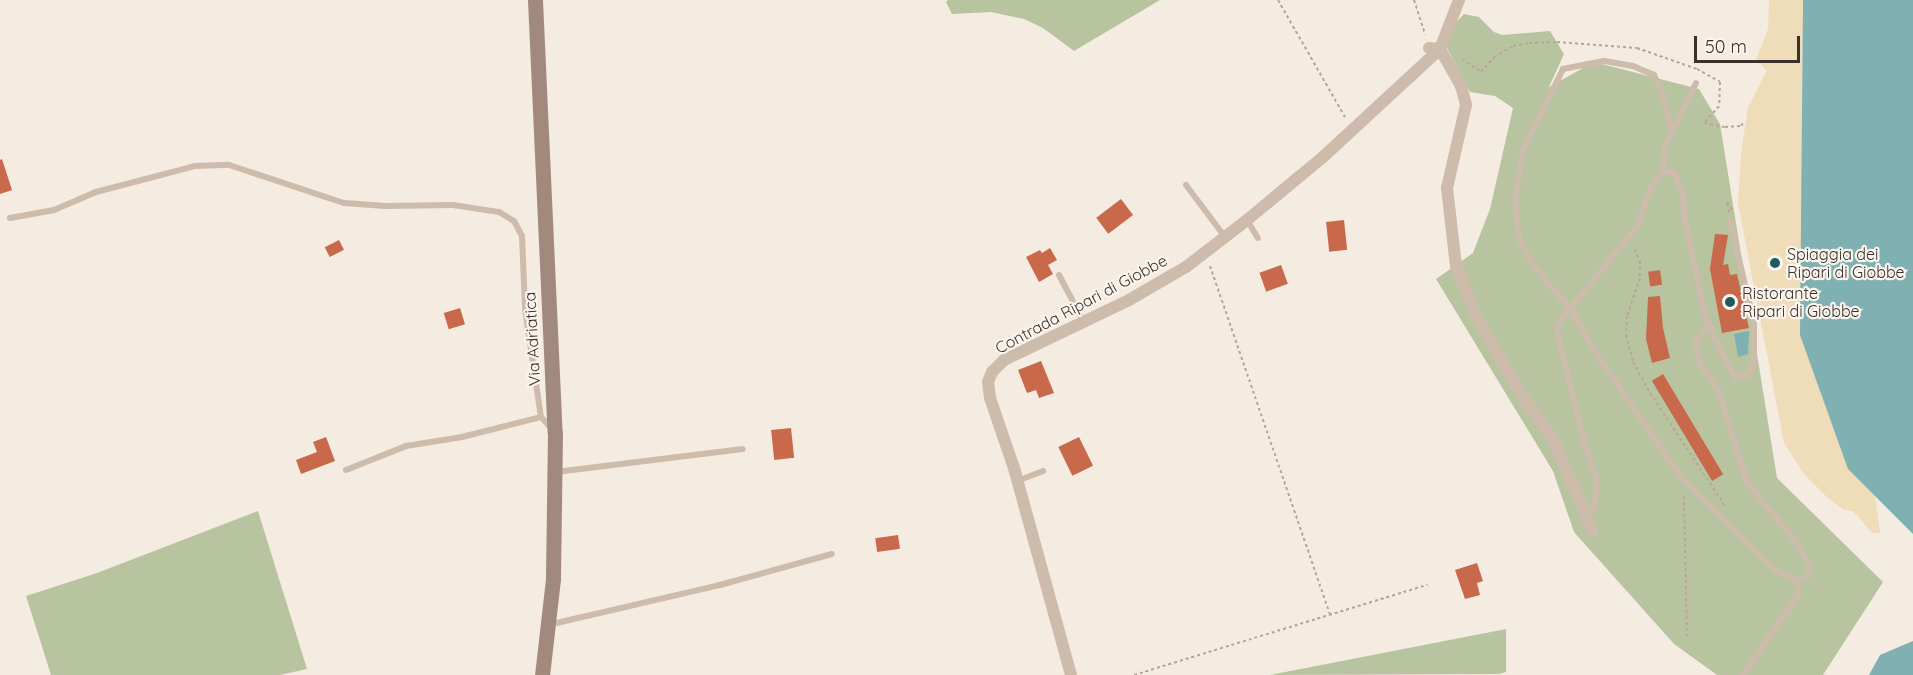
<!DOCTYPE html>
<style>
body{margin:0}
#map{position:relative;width:1913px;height:675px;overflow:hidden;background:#f4ebe1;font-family:Quicksand,sans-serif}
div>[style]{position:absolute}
.green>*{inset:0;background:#b8c4a0}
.sand>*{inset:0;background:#efdcb8}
.water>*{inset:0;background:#7fb0b2}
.building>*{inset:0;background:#c8694b;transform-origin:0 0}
.path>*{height:2px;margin-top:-1px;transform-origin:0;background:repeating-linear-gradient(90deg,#b9a596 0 3px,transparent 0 6px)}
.lane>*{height:6px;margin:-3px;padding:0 3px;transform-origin:3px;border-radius:3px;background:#cdbbac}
.street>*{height:12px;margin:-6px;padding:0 6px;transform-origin:6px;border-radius:6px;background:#cdbbac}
.secondary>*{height:15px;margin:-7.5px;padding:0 7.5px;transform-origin:7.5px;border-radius:7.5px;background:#a18a7d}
.dots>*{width:16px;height:16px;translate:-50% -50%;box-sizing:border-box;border:3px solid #fbf5ee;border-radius:50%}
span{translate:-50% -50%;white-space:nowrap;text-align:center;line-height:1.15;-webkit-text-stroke:4.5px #fbf5ee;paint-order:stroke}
.poi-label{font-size:16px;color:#3b302b}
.left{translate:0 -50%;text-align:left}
.street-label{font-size:16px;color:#3b302b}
.scale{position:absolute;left:1694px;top:36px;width:106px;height:27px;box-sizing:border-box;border:3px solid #3b302b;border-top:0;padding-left:8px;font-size:18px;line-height:21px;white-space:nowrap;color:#3b302b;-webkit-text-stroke:4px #fbf5ee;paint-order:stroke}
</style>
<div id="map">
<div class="green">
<div style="clip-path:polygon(948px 0,1160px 0,1074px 51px,1043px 28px,1024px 19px,991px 12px,952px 14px,946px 2px)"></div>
<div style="clip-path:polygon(1464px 14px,1479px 17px,1494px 32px,1502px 35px,1550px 31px,1564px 54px,1549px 87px,1594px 62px,1699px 89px,1720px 124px,1777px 478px,1883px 582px,1823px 675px,1717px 675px,1674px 644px,1574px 532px,1553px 471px,1436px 279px,1473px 253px,1490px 209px,1513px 108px,1495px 96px,1470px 92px,1446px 46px,1452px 26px)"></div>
<div style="clip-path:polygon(258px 511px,307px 669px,280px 675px,51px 675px,26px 596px,97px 573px)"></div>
<div style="clip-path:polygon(1506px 629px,1506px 672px,1499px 674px,1270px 675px)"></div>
</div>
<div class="sand">
<div style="clip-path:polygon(1769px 0,1803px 0,1802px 142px,1848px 469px,1875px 496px,1880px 533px,1872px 533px,1853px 511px,1844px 510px,1829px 499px,1804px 474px,1784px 443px,1738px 203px,1741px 153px,1748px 107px,1767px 71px,1756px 59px,1768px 29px)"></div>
</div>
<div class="water">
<div style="clip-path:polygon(1803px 0,1913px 0,1913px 534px,1848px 469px,1800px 335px)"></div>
<div style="clip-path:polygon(1749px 331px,1748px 354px,1738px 357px,1734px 334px)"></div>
<div style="clip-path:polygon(1913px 641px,1913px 675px,1869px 675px,1880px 655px)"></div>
</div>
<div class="building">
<div style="clip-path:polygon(2px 159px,12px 190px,0 194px,0 160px)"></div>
<div style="left:1121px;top:199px;width:20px;height:31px;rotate:53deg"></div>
<div style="left:1344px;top:220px;width:30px;height:18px;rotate:84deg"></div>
<div style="clip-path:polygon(1715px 234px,1728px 235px,1723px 265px,1728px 264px,1730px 275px,1737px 274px,1749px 328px,1722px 333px,1710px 269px)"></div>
<div style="left:339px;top:240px;width:11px;height:16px;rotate:63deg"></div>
<div style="clip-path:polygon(1050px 248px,1057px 260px,1048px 265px,1053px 274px,1039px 282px,1026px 257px,1040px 250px,1042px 253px)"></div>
<div style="left:1281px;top:265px;width:20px;height:23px;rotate:70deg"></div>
<div style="left:1660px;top:270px;width:15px;height:12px;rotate:82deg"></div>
<div style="clip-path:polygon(1660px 296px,1663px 328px,1670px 358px,1652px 363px,1646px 339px,1648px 297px)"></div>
<div style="left:460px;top:308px;width:17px;height:17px;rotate:73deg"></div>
<div style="clip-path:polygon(1041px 361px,1054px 393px,1039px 398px,1036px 390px,1027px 393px,1018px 370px)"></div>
<div style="left:1663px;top:374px;width:117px;height:13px;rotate:59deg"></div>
<div style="left:791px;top:428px;width:30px;height:20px;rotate:84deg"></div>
<div style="clip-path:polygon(326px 437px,335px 461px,301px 474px,296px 460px,317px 452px,313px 442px)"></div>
<div style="left:1079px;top:437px;width:32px;height:23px;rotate:64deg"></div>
<div style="left:898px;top:535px;width:14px;height:23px;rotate:82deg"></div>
<div style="clip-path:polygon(1477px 563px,1483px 581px,1477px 583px,1480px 595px,1465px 599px,1455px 570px)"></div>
</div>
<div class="path">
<div style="left:1278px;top:0;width:135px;rotate:60.2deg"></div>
<div style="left:1414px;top:0;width:36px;rotate:72deg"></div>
<div style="left:1462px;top:59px;width:23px;rotate:34deg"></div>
<div style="left:1481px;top:72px;width:20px;rotate:-49deg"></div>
<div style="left:1494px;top:57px;width:22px;rotate:-30deg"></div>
<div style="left:1513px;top:46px;width:16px;rotate:-11deg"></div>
<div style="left:1529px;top:43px;width:28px;rotate:-2deg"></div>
<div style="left:1557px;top:42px;width:80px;rotate:4.3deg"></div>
<div style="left:1637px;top:48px;width:64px;rotate:19.3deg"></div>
<div style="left:1697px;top:69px;width:26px;rotate:29deg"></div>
<div style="left:1720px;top:82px;width:24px;rotate:92deg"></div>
<div style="left:1719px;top:106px;width:23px;rotate:131deg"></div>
<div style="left:1704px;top:123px;width:21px;rotate:11deg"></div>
<div style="left:1725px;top:127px;width:16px;rotate:-4deg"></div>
<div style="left:1741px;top:126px;width:5px;rotate:-53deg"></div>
<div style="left:1729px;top:212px;width:10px;rotate:-101deg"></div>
<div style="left:1727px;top:202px;width:11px;rotate:56deg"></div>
<div style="left:1634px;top:249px;width:13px;rotate:63deg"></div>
<div style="left:1640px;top:261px;width:17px;rotate:90deg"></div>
<div style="left:1640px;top:278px;width:40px;rotate:108.9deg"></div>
<div style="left:1627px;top:316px;width:19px;rotate:93deg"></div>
<div style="left:1626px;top:335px;width:28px;rotate:75deg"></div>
<div style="left:1633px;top:362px;width:35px;rotate:61deg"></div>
<div style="left:1650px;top:393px;width:136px;rotate:56.4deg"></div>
<div style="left:1210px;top:266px;width:369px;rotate:71deg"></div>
<div style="left:1684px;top:496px;width:140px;rotate:88.8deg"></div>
<div style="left:1134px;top:675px;width:307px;rotate:-17.1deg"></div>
</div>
<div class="lane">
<div style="left:1672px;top:130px;width:42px;rotate:-105deg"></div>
<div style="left:1661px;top:89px;width:16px;rotate:-117deg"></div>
<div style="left:1654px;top:75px;width:23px;rotate:-157deg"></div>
<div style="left:1633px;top:66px;width:29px;rotate:-170deg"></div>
<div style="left:1604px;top:61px;width:42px;rotate:169deg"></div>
<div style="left:1563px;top:69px;width:90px;rotate:116.3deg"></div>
<div style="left:1523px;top:150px;width:50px;rotate:99.3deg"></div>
<div style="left:1515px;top:199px;width:38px;rotate:85deg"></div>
<div style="left:1518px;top:237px;width:32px;rotate:62deg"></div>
<div style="left:1533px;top:265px;width:57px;rotate:49.9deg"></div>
<div style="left:1570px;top:309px;width:57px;rotate:59.4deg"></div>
<div style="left:1599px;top:358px;width:150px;rotate:55.4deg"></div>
<div style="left:1684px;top:481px;width:126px;rotate:44.4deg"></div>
<div style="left:1774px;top:569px;width:25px;rotate:27deg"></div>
<div style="left:1796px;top:580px;width:12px;rotate:-14deg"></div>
<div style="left:1808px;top:577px;width:10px;rotate:-79deg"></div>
<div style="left:1810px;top:567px;width:29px;rotate:-119deg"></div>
<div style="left:1796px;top:542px;width:77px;rotate:-129.2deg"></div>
<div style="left:1747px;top:482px;width:97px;rotate:-107.3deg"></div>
<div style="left:1718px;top:389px;width:31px;rotate:-126deg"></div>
<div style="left:1700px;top:364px;width:21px;rotate:-104deg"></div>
<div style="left:1695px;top:344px;width:26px;rotate:-59deg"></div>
<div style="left:1663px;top:171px;width:24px;rotate:-85deg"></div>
<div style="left:1665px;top:147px;width:71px;rotate:-64.2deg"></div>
<div style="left:1186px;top:185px;width:65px;rotate:53.1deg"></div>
<div style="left:10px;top:218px;width:45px;rotate:-10.3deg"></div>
<div style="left:54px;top:210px;width:46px;rotate:-23.2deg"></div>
<div style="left:96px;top:192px;width:102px;rotate:-14.7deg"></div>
<div style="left:195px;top:166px;width:34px;rotate:-2deg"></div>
<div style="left:229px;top:165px;width:121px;rotate:18.3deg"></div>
<div style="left:344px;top:203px;width:42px;rotate:4.1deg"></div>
<div style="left:386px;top:206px;width:67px;rotate:-0.9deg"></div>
<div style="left:453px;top:205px;width:47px;rotate:8.7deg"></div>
<div style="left:499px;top:212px;width:17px;rotate:31deg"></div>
<div style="left:514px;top:221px;width:17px;rotate:62deg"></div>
<div style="left:522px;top:236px;width:73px;rotate:87.6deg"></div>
<div style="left:525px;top:309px;width:109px;rotate:81.6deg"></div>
<div style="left:541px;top:417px;width:15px;rotate:48deg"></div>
<div style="left:1247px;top:220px;width:21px;rotate:59deg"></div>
<div style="left:1059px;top:275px;width:53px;rotate:62deg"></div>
<div style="left:346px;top:470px;width:65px;rotate:-21.8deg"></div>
<div style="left:406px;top:446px;width:57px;rotate:-9.1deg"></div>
<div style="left:462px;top:437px;width:81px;rotate:-14.2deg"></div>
<div style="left:556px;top:472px;width:188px;rotate:-7deg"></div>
<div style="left:1017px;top:481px;width:28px;rotate:-21deg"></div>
<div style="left:1586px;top:512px;width:9px;rotate:-21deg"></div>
<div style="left:1594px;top:509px;width:28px;rotate:-84deg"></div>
<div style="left:1597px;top:481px;width:41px;rotate:-108.4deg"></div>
<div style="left:1584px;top:442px;width:119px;rotate:-103.6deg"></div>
<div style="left:1556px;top:326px;width:128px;rotate:-50.7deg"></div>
<div style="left:1637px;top:227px;width:42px;rotate:-70.7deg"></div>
<div style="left:1651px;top:187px;width:20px;rotate:-53deg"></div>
<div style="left:1663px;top:171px;width:12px;rotate:9deg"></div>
<div style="left:1675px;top:173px;width:23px;rotate:70deg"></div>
<div style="left:1683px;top:195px;width:20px;rotate:87deg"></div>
<div style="left:1684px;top:215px;width:93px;rotate:78.2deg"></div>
<div style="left:1703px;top:306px;width:29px;rotate:72deg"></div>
<div style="left:1712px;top:334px;width:49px;rotate:61.9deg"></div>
<div style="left:1735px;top:377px;width:13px;rotate:-9deg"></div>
<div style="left:1748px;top:375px;width:13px;rotate:-63deg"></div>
<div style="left:1754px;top:363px;width:40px;rotate:-90deg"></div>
<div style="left:1754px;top:323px;width:105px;rotate:-103.2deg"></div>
<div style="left:548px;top:625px;width:177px;rotate:-13.1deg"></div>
<div style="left:720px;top:585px;width:116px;rotate:-15.5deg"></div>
<div style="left:1743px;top:675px;width:98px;rotate:-55.3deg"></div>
<div style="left:1799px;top:594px;width:14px;rotate:-102deg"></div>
</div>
<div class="street">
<div style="left:1429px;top:48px;width:11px;rotate:5deg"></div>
<div style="left:1440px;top:49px;width:43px;rotate:60.4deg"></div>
<div style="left:1461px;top:86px;width:20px;rotate:75deg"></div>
<div style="left:1466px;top:105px;width:85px;rotate:102.9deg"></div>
<div style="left:1447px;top:188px;width:79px;rotate:83.4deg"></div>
<div style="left:1456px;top:266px;width:54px;rotate:68.2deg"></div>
<div style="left:1476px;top:316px;width:92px;rotate:60.1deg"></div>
<div style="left:1522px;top:396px;width:51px;rotate:53.8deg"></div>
<div style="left:1552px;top:437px;width:103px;rotate:66.7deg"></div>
<div style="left:1071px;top:675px;width:212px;rotate:-105.4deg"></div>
<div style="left:1015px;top:471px;width:77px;rotate:-108.9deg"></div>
<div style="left:990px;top:398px;width:16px;rotate:-97deg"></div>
<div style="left:988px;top:382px;width:11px;rotate:-68deg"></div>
<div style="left:992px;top:372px;width:17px;rotate:-45deg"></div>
<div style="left:1004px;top:360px;width:139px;rotate:-25.6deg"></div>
<div style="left:1129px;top:300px;width:66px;rotate:-30.1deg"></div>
<div style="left:1186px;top:267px;width:77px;rotate:-37.6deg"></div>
<div style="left:1247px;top:220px;width:99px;rotate:-39.7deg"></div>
<div style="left:1323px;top:157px;width:159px;rotate:-42.7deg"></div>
<div style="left:1440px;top:49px;width:53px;rotate:-68.8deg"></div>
</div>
<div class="secondary">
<div style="left:535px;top:0;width:433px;rotate:87.4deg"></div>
<div style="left:555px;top:433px;width:146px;rotate:90.8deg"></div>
<div style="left:553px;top:579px;width:97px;rotate:96.5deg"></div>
</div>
<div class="dots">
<div style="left:1775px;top:263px;background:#1f5a5e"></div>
<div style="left:1730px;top:302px;background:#1f5a5e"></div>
</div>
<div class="poi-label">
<span class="left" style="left:1787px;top:263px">Spiaggia dei<br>Ripari di Giobbe</span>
<span class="left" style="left:1742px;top:302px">Ristorante<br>Ripari di Giobbe</span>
</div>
<div class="street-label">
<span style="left:1081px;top:304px;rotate:-28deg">Contrada Ripari di Giobbe</span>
<span style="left:532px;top:339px;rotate:-93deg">Via Adriatica</span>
</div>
<div class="scale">50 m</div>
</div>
